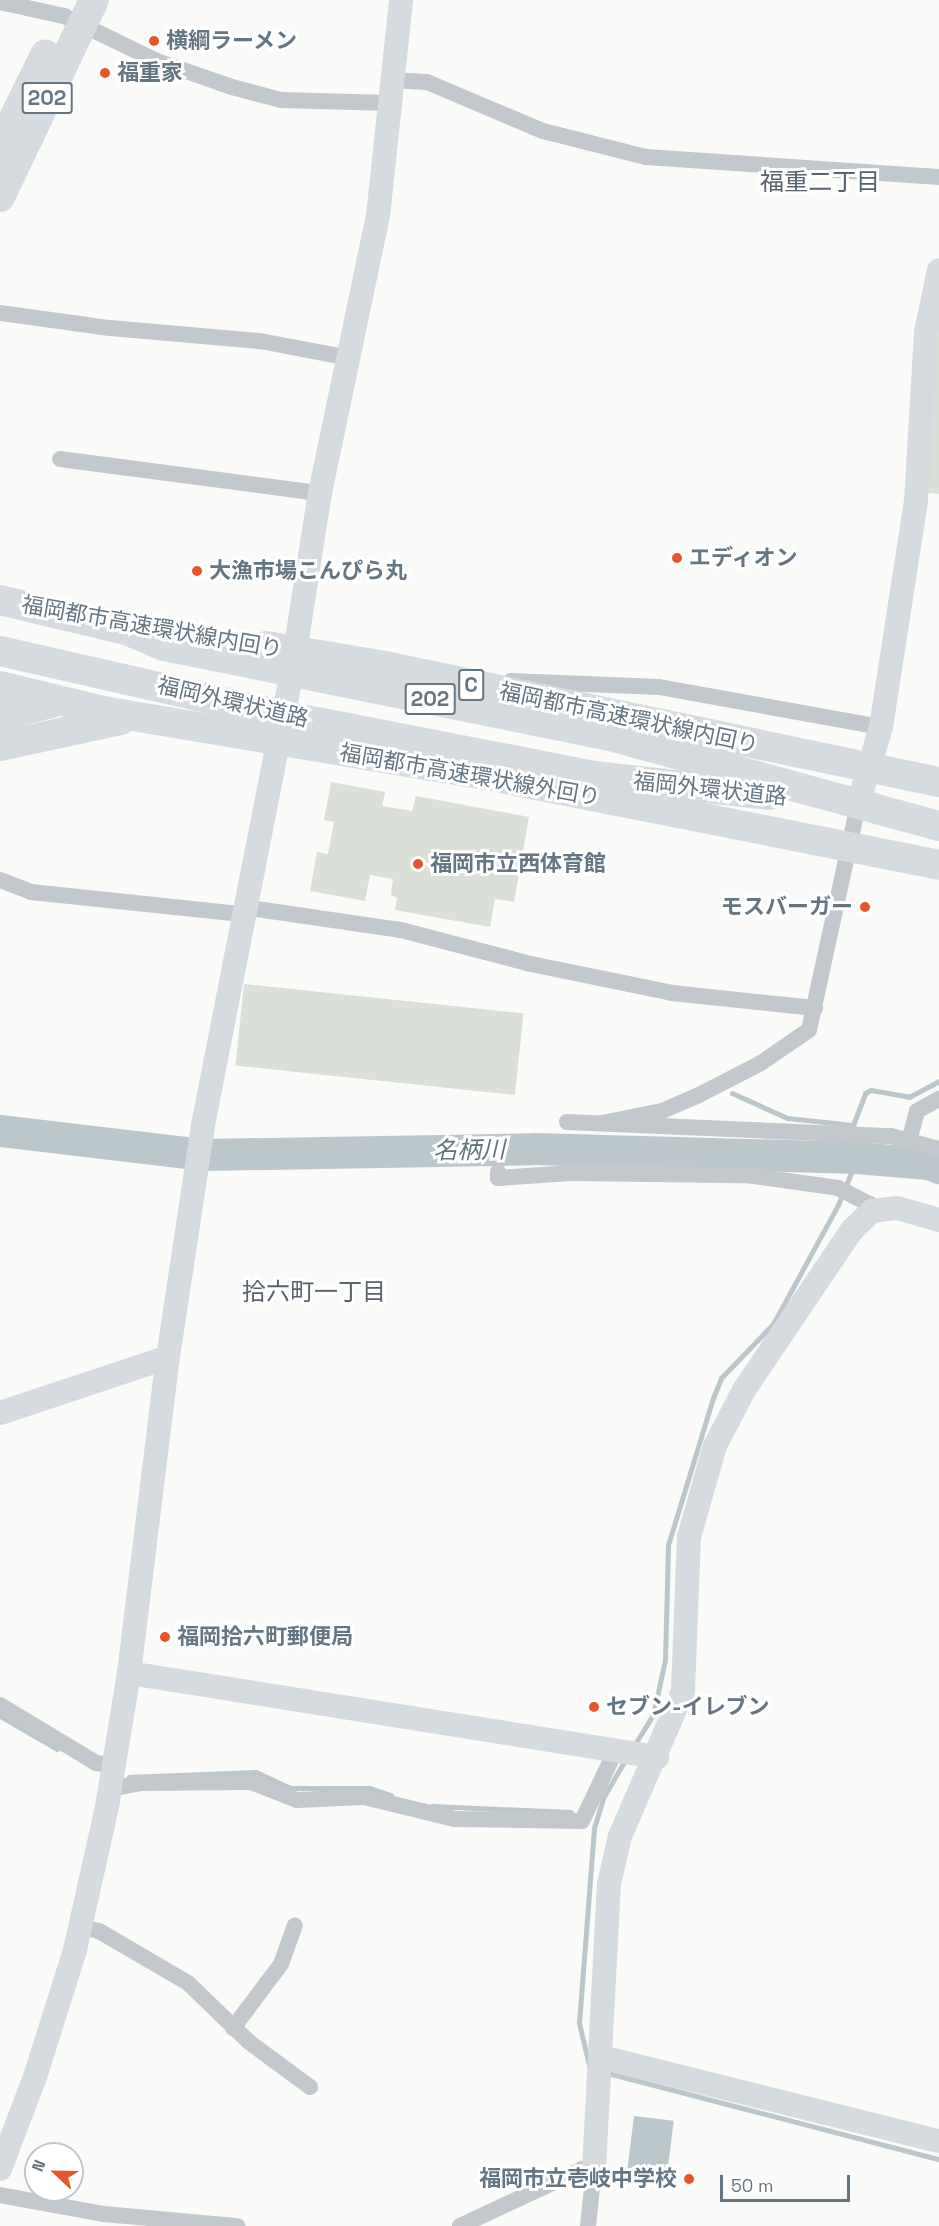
<!DOCTYPE html>
<meta charset="utf-8">
<style>
body{margin:0}
#map{position:relative;width:939px;height:2226px;overflow:hidden;background:#fafaf8;font-family:"Space Grotesk","Noto Sans JP",sans-serif}
div>[style]{position:absolute}
.green>*{inset:0;background:#dadfd7;transform-origin:0 0}
.water>*{inset:0;background:#bbc7cb;transform-origin:0 0}
.stream>*{height:5px;margin:-2.5px;padding:0 2.5px;transform-origin:2.5px;border-radius:2.5px;background:#bbc7cb}
.river>*{height:32px;margin:-16px;padding:0 16px;transform-origin:16px;border-radius:16px;background:#bbc7cb}
.street>*{height:16px;margin:-8px;padding:0 8px;transform-origin:8px;border-radius:8px;background:#c3c8cc}
.secondary>*{height:24px;margin:-12px;padding:0 12px;transform-origin:12px;border-radius:12px;background:#d6dbdf}
.highway>*{height:30px;margin:-15px;padding:0 15px;transform-origin:15px;border-radius:15px;background:#d6dbdf}
.dots>*{width:16px;height:16px;translate:-50% -50%;box-sizing:border-box;border:3px solid #fff;border-radius:50%}
span{translate:-50% -50%;white-space:nowrap;text-align:center;line-height:1.15;-webkit-text-stroke:6px #fff;paint-order:stroke}
.shield-label span{padding:2px 4px;background:#fff;border:2px solid;border-radius:4px;-webkit-text-stroke-width:0}
.shield-label{font-size:21px;color:#657683;font-weight:700}
.poi-label{font-size:22px;color:#657683;font-weight:700}
.left{translate:0 -50%;text-align:left}
.right{translate:-100% -50%;text-align:right}
.street-label{font-size:22px;color:#657683}
.neighbourhood-label{font-size:24px;color:#57646e}
.water-label{font-size:24px;color:#60757c;font-style:italic}
.north{position:absolute;left:24px;top:2142px;width:60px;height:60px;box-sizing:border-box;background:#fff;border:2px solid #c1c8cd;border-radius:50%;rotate:292deg;font-size:16px;font-weight:700;line-height:24px;text-align:center;color:#657683}
.north::after{content:'';display:block;margin:auto;width:21px;height:27px;background:#e4572e;clip-path:polygon(50% 0,100% 100%,50% 72%,0 100%)}
.scale{position:absolute;left:720px;top:2175px;width:130px;height:27px;box-sizing:border-box;border:3px solid #657683;border-top:0;padding-left:8px;font-size:18px;line-height:21px;white-space:nowrap;color:#657683;-webkit-text-stroke:4px #fff;paint-order:stroke}
</style>
<div id="map">
<div class="green">
<div style="clip-path:polygon(939px 294px,939px 494px,921px 492px)"></div>
<div style="clip-path:polygon(331px 782px,385px 792px,382px 806px,412px 811px,416px 796px,529px 817px,514px 902px,495px 899px,490px 927px,395px 910px,397px 898px,391px 895px,393px 879px,370px 875px,365px 901px,310px 891px,317px 852px,328px 854px,334px 822px,324px 820px)"></div>
<div style="left:244px;top:984px;width:281px;height:82px;rotate:6deg"></div>
</div>
<div class="water">
<div style="left:634px;top:2116px;width:40px;height:64px;rotate:7deg"></div>
</div>
<div class="stream">
<div style="left:732px;top:1093px;width:60px;rotate:24.4deg"></div>
<div style="left:787px;top:1118px;width:66px;rotate:6.1deg"></div>
<div style="left:853px;top:1125px;width:34px;rotate:-69deg"></div>
<div style="left:865px;top:1093px;width:7px;rotate:-27deg"></div>
<div style="left:871px;top:1090px;width:39px;rotate:10deg"></div>
<div style="left:909px;top:1097px;width:34px;rotate:-28deg"></div>
<div style="left:0;top:1716px;width:66px;rotate:30.1deg"></div>
<div style="left:633px;top:1747px;width:38px;rotate:-58deg"></div>
<div style="left:653px;top:1715px;width:56px;rotate:-77.7deg"></div>
<div style="left:665px;top:1660px;width:115px;rotate:-88.5deg"></div>
<div style="left:668px;top:1545px;width:154px;rotate:-73deg"></div>
<div style="left:713px;top:1398px;width:22px;rotate:-68deg"></div>
<div style="left:721px;top:1378px;width:75px;rotate:-46.1deg"></div>
<div style="left:773px;top:1324px;width:136px;rotate:-61.4deg"></div>
<div style="left:838px;top:1205px;width:51px;rotate:-68deg"></div>
<div style="left:129px;top:1777px;width:127px;rotate:-2.3deg"></div>
<div style="left:256px;top:1772px;width:38px;rotate:25deg"></div>
<div style="left:291px;top:1788px;width:78px"></div>
<div style="left:369px;top:1788px;width:23px;rotate:18deg"></div>
<div style="left:432px;top:1806px;width:139px;rotate:2.5deg"></div>
<div style="left:589px;top:2065px;width:43px;rotate:-103.4deg"></div>
<div style="left:579px;top:2023px;width:196px;rotate:-85.6deg"></div>
<div style="left:594px;top:1828px;width:31px;rotate:-73deg"></div>
<div style="left:603px;top:1798px;width:44px;rotate:-59.9deg"></div>
<div style="left:604px;top:2072px;width:346px;rotate:14.6deg"></div>
</div>
<div class="river">
<div style="left:0;top:1131px;width:206px;rotate:6.7deg"></div>
<div style="left:205px;top:1155px;width:330px;rotate:-1deg"></div>
<div style="left:535px;top:1149px;width:322px;rotate:1.6deg"></div>
<div style="left:857px;top:1158px;width:72px;rotate:4.8deg"></div>
<div style="left:929px;top:1164px;width:11px;rotate:22deg"></div>
</div>
<div class="street">
<div style="left:0;top:2px;width:66px;rotate:12.3deg"></div>
<div style="left:64px;top:16px;width:103px;rotate:25.8deg"></div>
<div style="left:157px;top:61px;width:79px;rotate:19.1deg"></div>
<div style="left:232px;top:87px;width:51px;rotate:14.9deg"></div>
<div style="left:281px;top:100px;width:106px;rotate:1.6deg"></div>
<div style="left:390px;top:80px;width:37px;rotate:3deg"></div>
<div style="left:427px;top:82px;width:126px;rotate:22.9deg"></div>
<div style="left:543px;top:131px;width:106px;rotate:14.2deg"></div>
<div style="left:646px;top:157px;width:294px;rotate:3.9deg"></div>
<div style="left:0;top:313px;width:111px;rotate:7.8deg"></div>
<div style="left:110px;top:328px;width:151px;rotate:5deg"></div>
<div style="left:260px;top:341px;width:92px;rotate:10.7deg"></div>
<div style="left:60px;top:459px;width:262px;rotate:7.5deg"></div>
<div style="left:511px;top:681px;width:148px;rotate:2.3deg"></div>
<div style="left:659px;top:687px;width:226px;rotate:10.2deg"></div>
<div style="left:0;top:880px;width:33px;rotate:21deg"></div>
<div style="left:31px;top:892px;width:212px;rotate:6deg"></div>
<div style="left:243px;top:907px;width:160px;rotate:8.3deg"></div>
<div style="left:401px;top:930px;width:134px;rotate:14.7deg"></div>
<div style="left:531px;top:964px;width:144px;rotate:11.6deg"></div>
<div style="left:672px;top:993px;width:144px;rotate:6deg"></div>
<div style="left:567px;top:1122px;width:324px;rotate:2.5deg"></div>
<div style="left:891px;top:1136px;width:50px;rotate:15.2deg"></div>
<div style="left:602px;top:1123px;width:61px;rotate:-11.3deg"></div>
<div style="left:662px;top:1111px;width:40px;rotate:-23.4deg"></div>
<div style="left:699px;top:1095px;width:70px;rotate:-27.3deg"></div>
<div style="left:761px;top:1063px;width:58px;rotate:-34.5deg"></div>
<div style="left:809px;top:1030px;width:230px;rotate:-77.7deg"></div>
<div style="left:909px;top:1141px;width:31px;rotate:-75deg"></div>
<div style="left:917px;top:1111px;width:25px;rotate:-29deg"></div>
<div style="left:498px;top:1172px;width:6px;rotate:90deg"></div>
<div style="left:498px;top:1178px;width:74px;rotate:-3.9deg"></div>
<div style="left:572px;top:1173px;width:174px;rotate:0.7deg"></div>
<div style="left:746px;top:1175px;width:93px;rotate:8deg"></div>
<div style="left:838px;top:1188px;width:36px;rotate:27deg"></div>
<div style="left:870px;top:1204px;width:7px;rotate:74deg"></div>
<div style="left:0;top:1705px;width:112px;rotate:31.1deg"></div>
<div style="left:96px;top:1763px;width:16px;rotate:7deg"></div>
<div style="left:110px;top:1789px;width:32px;rotate:-11deg"></div>
<div style="left:141px;top:1783px;width:110px;rotate:-0.5deg"></div>
<div style="left:251px;top:1782px;width:49px;rotate:21.4deg"></div>
<div style="left:297px;top:1800px;width:67px;rotate:-2.6deg"></div>
<div style="left:364px;top:1797px;width:94px;rotate:13.6deg"></div>
<div style="left:455px;top:1819px;width:127px;rotate:0.9deg"></div>
<div style="left:582px;top:1821px;width:70px;rotate:-64.5deg"></div>
<div style="left:612px;top:1758px;width:11px;rotate:-90deg"></div>
<div style="left:81px;top:1927px;width:18px;rotate:13deg"></div>
<div style="left:99px;top:1931px;width:103px;rotate:30.3deg"></div>
<div style="left:188px;top:1983px;width:85px;rotate:44deg"></div>
<div style="left:249px;top:2042px;width:76px;rotate:36.4deg"></div>
<div style="left:233px;top:2028px;width:80px;rotate:-53.1deg"></div>
<div style="left:281px;top:1964px;width:41px;rotate:-70.3deg"></div>
<div style="left:0;top:2195px;width:106px;rotate:10.4deg"></div>
<div style="left:104px;top:2214px;width:134px;rotate:5.2deg"></div>
<div style="left:460px;top:2226px;width:135px;rotate:-25deg"></div>
<div style="left:582px;top:2169px;width:12px"></div>
<div style="left:594px;top:2169px;width:57px;rotate:96deg"></div>
</div>
<div class="secondary">
<div style="left:858px;top:805px;width:81px;rotate:-73.6deg"></div>
<div style="left:881px;top:727px;width:229px;rotate:-81.2deg"></div>
<div style="left:916px;top:501px;width:169px;rotate:-86.6deg"></div>
<div style="left:926px;top:332px;width:63px;rotate:-78.2deg"></div>
<div style="left:0;top:1413px;width:177px;rotate:-18.4deg"></div>
<div style="left:129px;top:1673px;width:535px;rotate:9.04deg"></div>
<div style="left:601px;top:2057px;width:348px;rotate:14deg"></div>
<div style="left:0;top:2169px;width:98px;rotate:-69.2deg"></div>
<div style="left:35px;top:2077px;width:133px;rotate:-72.5deg"></div>
<div style="left:75px;top:1950px;width:147px;rotate:-77.4deg"></div>
<div style="left:107px;top:1807px;width:136px;rotate:-80.7deg"></div>
<div style="left:129px;top:1673px;width:318px;rotate:-83deg"></div>
<div style="left:168px;top:1357px;width:235px;rotate:-81.4deg"></div>
<div style="left:203px;top:1125px;width:463px;rotate:-78.9deg"></div>
<div style="left:292px;top:671px;width:180px;rotate:-81.1deg"></div>
<div style="left:320px;top:493px;width:283px;rotate:-78.2deg"></div>
<div style="left:378px;top:216px;width:217px;rotate:-83.9deg"></div>
<div style="left:594px;top:2169px;width:285px;rotate:-87deg"></div>
<div style="left:609px;top:1884px;width:49px;rotate:-77.1deg"></div>
<div style="left:620px;top:1836px;width:158px;rotate:-66.5deg"></div>
<div style="left:683px;top:1691px;width:154px;rotate:-87.8deg"></div>
<div style="left:689px;top:1537px;width:95px;rotate:-74.1deg"></div>
<div style="left:715px;top:1446px;width:63px;rotate:-62.6deg"></div>
<div style="left:744px;top:1390px;width:193px;rotate:-56deg"></div>
<div style="left:852px;top:1230px;width:28px;rotate:-44deg"></div>
<div style="left:872px;top:1211px;width:25px;rotate:-7deg"></div>
<div style="left:897px;top:1208px;width:44px;rotate:15.9deg"></div>
</div>
<div class="highway">
<div style="left:0;top:146px;width:102px;rotate:-63.7deg"></div>
<div style="left:0;top:197px;width:218px;rotate:-64.5deg"></div>
<div style="left:0;top:600px;width:130px;rotate:13.4deg"></div>
<div style="left:126px;top:630px;width:41px;rotate:22.8deg"></div>
<div style="left:164px;top:646px;width:455px;rotate:11.4deg"></div>
<div style="left:610px;top:736px;width:341px;rotate:15.3deg"></div>
<div style="left:266px;top:646px;width:121px;rotate:9.5deg"></div>
<div style="left:385px;top:666px;width:566px;rotate:11.83deg"></div>
<div style="left:0;top:651px;width:288px;rotate:12.8deg"></div>
<div style="left:281px;top:715px;width:319px;rotate:11deg"></div>
<div style="left:594px;top:776px;width:176px;rotate:6.2deg"></div>
<div style="left:0;top:686px;width:106px;rotate:13.6deg"></div>
<div style="left:103px;top:711px;width:383px;rotate:9.5deg"></div>
<div style="left:481px;top:774px;width:467px;rotate:11.2deg"></div>
<div style="left:0;top:716px;width:57px;rotate:-14.3deg"></div>
<div style="left:0;top:746px;width:123px;rotate:-12.2deg"></div>
</div>
<div class="dots">
<div style="left:154px;top:41px;background:#e4572e"></div>
<div style="left:105px;top:73px;background:#e4572e"></div>
<div style="left:677px;top:558px;background:#e4572e"></div>
<div style="left:197px;top:571px;background:#e4572e"></div>
<div style="left:418px;top:864px;background:#e4572e"></div>
<div style="left:865px;top:907px;background:#e4572e"></div>
<div style="left:165px;top:1637px;background:#e4572e"></div>
<div style="left:594px;top:1707px;background:#e4572e"></div>
<div style="left:689px;top:2179px;background:#e4572e"></div>
</div>
<div class="shield-label">
<span style="left:47px;top:98px">202</span>
<span style="left:471px;top:685px">C</span>
<span style="left:430px;top:699px">202</span>
</div>
<div class="poi-label">
<span class="left" style="left:166px;top:41px">横綱ラーメン</span>
<span class="left" style="left:117px;top:73px">福重家</span>
<span class="left" style="left:689px;top:558px">エディオン</span>
<span class="left" style="left:209px;top:571px">大漁市場こんぴら丸</span>
<span class="left" style="left:430px;top:864px">福岡市立西体育館</span>
<span class="right" style="left:853px;top:907px">モスバーガー</span>
<span class="left" style="left:177px;top:1637px">福岡拾六町郵便局</span>
<span class="left" style="left:606px;top:1707px">セブン-イレブン</span>
<span class="right" style="left:677px;top:2179px">福岡市立壱岐中学校</span>
</div>
<div class="street-label">
<span style="left:152px;top:627px;rotate:10deg">福岡都市高速環状線内回り</span>
<span style="left:233px;top:702px;rotate:13deg">福岡外環状道路</span>
<span style="left:629px;top:718px;rotate:12deg">福岡都市高速環状線内回り</span>
<span style="left:470px;top:775px;rotate:10deg">福岡都市高速環状線外回り</span>
<span style="left:710px;top:789px;rotate:6deg">福岡外環状道路</span>
</div>
<div class="neighbourhood-label">
<span style="left:820px;top:182px">福重二丁目</span>
<span style="left:314px;top:1292px">拾六町一丁目</span>
</div>
<div class="water-label">
<span style="left:469px;top:1150px;rotate:-1deg">名柄川</span>
</div>
<div class="north">N</div>
<div class="scale">50 m</div>
</div>
